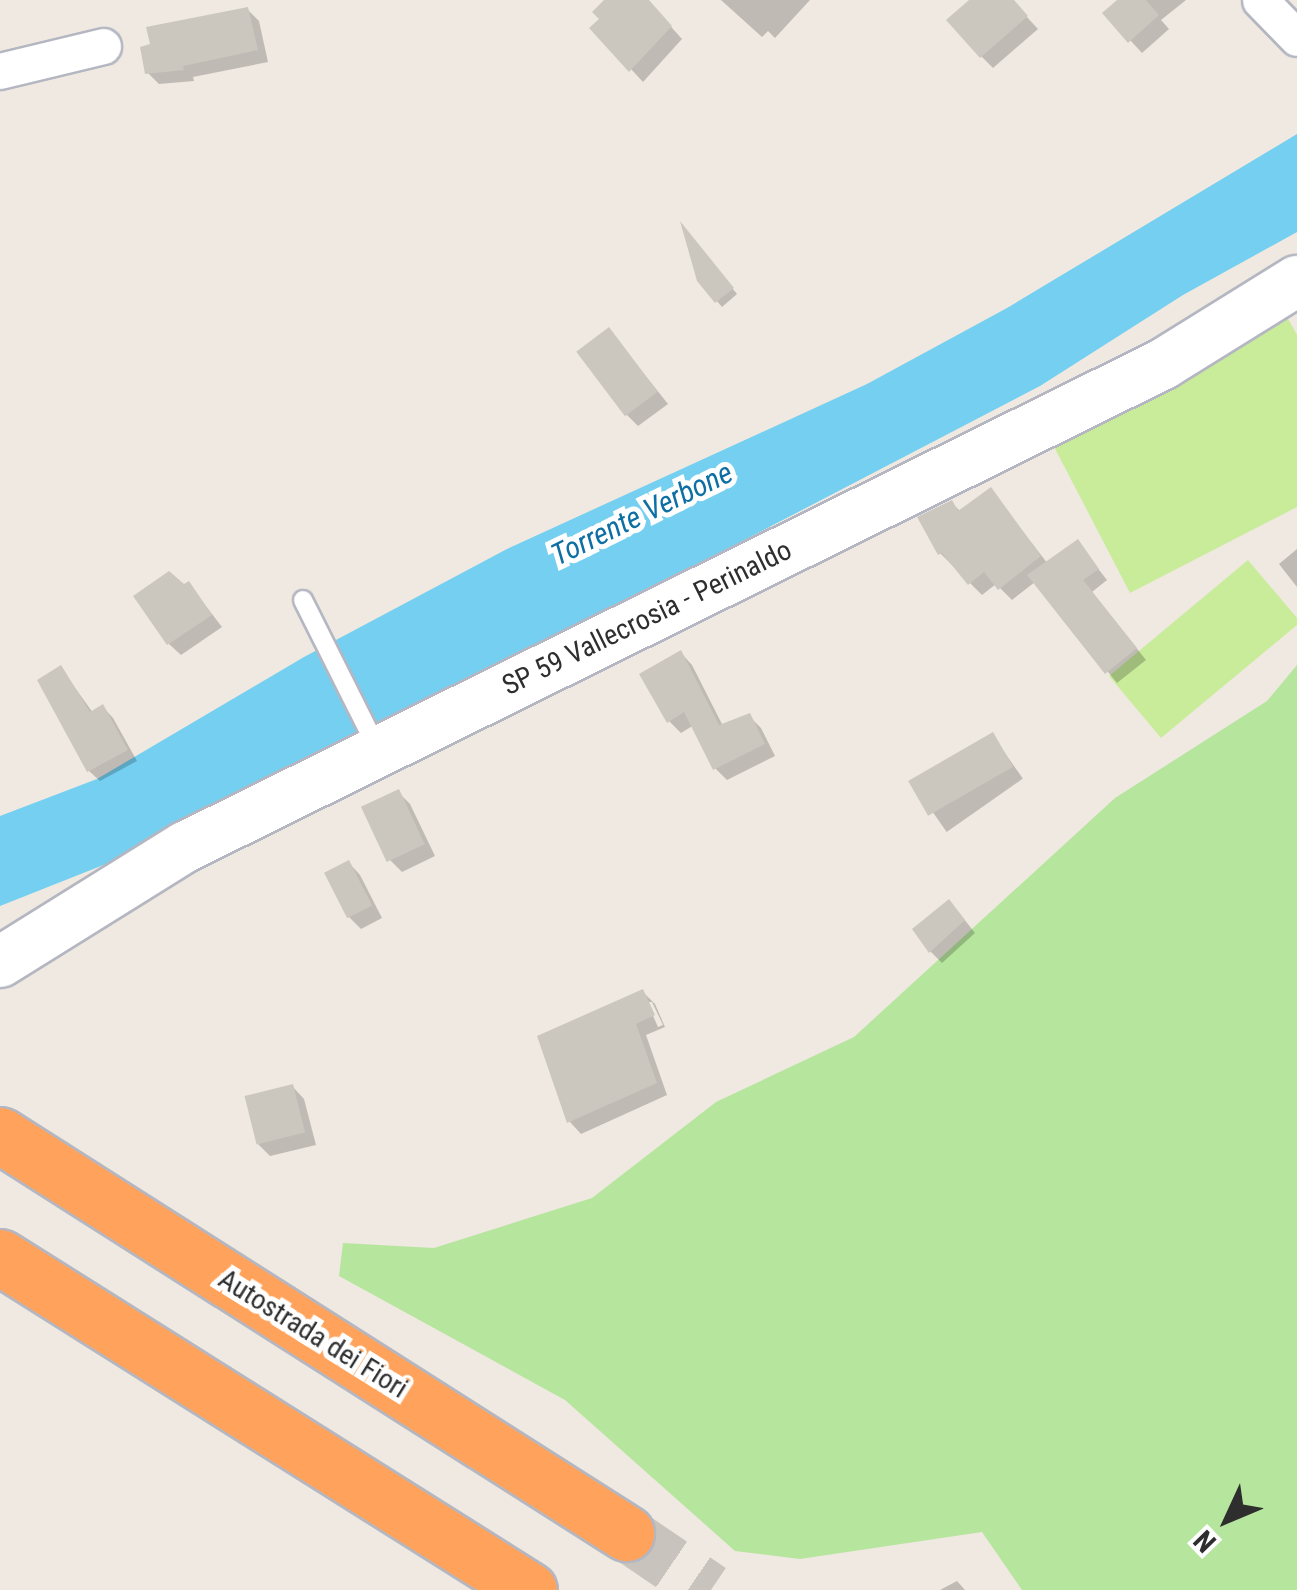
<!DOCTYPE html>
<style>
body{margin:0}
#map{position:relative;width:1297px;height:1590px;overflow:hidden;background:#efe9e1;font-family:"Roboto Condensed",sans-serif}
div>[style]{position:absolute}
.green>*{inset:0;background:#b6e59e}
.pitch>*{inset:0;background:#c9ec9a}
.water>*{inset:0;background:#75cff0}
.shadow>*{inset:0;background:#0003;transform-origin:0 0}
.building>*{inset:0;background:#cbc7bf;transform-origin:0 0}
.highway-tunnel>*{height:55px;margin-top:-27.5px;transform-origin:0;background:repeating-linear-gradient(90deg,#c8c4bd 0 55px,transparent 0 83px)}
.roads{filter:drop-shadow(2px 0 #b4b7c1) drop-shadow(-2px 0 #b4b7c1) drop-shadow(0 2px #b4b7c1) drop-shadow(0 -2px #b4b7c1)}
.lane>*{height:18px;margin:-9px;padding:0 9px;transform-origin:9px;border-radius:9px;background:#fff}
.street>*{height:35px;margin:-17.5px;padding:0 17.5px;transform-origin:17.5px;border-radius:17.5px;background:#fff}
.secondary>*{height:50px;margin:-25px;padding:0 25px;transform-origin:25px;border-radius:25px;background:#fff}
.highway>*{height:55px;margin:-27.5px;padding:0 27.5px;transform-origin:27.5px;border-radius:27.5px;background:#ffa35c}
span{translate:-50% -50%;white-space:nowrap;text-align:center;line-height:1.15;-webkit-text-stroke:10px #fff;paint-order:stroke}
.street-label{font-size:28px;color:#2e2e2e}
.water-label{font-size:30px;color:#0d6fa3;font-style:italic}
.north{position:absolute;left:1177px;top:1470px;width:100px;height:100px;-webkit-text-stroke:8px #fff;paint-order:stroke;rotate:226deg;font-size:28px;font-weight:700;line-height:40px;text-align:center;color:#2e2e2e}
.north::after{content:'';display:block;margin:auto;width:35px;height:45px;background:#2e2e2e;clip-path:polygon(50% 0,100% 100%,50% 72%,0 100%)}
</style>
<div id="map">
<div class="green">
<div style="clip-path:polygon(1297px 665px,1297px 1590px,1022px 1590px,982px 1532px,800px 1559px,735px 1551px,565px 1400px,339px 1276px,343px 1243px,434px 1248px,592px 1198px,716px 1102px,854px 1037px,1115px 798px,1267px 701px)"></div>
</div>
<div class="pitch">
<div style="clip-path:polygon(1286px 315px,1297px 335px,1297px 507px,1130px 593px,1050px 439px)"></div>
<div style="clip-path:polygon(1248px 560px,1297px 618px,1297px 625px,1161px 738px,1109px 676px)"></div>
</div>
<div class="water">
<div style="clip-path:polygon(1297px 134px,1297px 232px,1183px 295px,1040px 386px,685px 571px,272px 774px,111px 862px,0 906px,0 816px,97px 779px,304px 657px,507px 549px,867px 384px,1007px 308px)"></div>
</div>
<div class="shadow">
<div style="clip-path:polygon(608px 0,647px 0,682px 39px,643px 82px,593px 28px,602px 19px)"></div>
<div style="clip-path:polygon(721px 0,810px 0,775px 38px,768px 31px,762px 37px)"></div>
<div style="clip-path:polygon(973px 0,1011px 0,1038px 29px,993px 68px,981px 56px)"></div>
<div style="clip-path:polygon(1121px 0,1186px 0,1161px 20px,1169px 29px,1142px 53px,1106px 14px)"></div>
<div style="clip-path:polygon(247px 9px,259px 21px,268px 62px,193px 77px,194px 81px,159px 84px,147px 72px)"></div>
<div style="clip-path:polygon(682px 227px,737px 294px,722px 307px,699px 280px)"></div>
<div style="clip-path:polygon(609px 330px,668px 404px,638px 426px,626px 414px)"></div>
<div style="clip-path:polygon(991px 490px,1048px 564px,1078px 543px,1107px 580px,1092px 592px,1146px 660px,1117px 683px,1035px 582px,1012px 600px,996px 584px,982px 595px,940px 553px,952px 503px,961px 512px)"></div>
<div style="clip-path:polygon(1297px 549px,1297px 587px,1279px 564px)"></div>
<div style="clip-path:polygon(189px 584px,222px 627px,181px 655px,169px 644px,183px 588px)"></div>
<div style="clip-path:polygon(681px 653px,692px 665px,723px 726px,749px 716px,761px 728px,775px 756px,727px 780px,715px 768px,694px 725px,681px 733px,669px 721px)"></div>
<div style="clip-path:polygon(61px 668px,93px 713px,103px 707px,113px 718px,137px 761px,100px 781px,89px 771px,40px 681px)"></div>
<div style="left:993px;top:736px;width:52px;height:93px;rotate:55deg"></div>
<div style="clip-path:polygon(398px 792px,410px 804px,435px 856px,402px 872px,390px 860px)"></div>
<div style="clip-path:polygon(349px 863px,360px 875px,382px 918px,361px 929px,349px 917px)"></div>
<div style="clip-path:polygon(960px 914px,975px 933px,942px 963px,930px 951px)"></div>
<div style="clip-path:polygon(evenodd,643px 992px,655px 1004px,665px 1027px,646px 1035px,667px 1095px,581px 1134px,570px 1122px,540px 1037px,643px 992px,647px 1002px,652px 1002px,663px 1025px,658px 1027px,647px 1002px)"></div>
<div style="clip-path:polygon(293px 1087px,304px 1099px,316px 1145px,270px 1156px,258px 1144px)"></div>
<div style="clip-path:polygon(957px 1581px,965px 1590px,940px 1590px)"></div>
</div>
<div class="building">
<div style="clip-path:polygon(604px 0,649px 0,672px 26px,629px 72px,589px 28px,599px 19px,592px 12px)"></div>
<div style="clip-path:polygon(969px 0,1014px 0,1028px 16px,980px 58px,946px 20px)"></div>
<div style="clip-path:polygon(1117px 0,1146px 0,1159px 15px,1128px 43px,1102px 13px)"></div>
<div style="clip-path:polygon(248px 7px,258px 50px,183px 66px,184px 70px,145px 74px,140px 47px,150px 44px,146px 27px)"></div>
<div style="clip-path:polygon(680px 221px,734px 288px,715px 303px,697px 281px)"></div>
<div style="left:609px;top:327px;width:81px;height:41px;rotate:53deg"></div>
<div style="clip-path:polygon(991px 487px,1041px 556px,998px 590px,984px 572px,968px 585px,942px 553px,938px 555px,917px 517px,952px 500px,958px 511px)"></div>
<div style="clip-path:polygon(1078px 539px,1099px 569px,1083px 580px,1137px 648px,1105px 674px,1027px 575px)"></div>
<div style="clip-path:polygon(169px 571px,184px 584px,189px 581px,212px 615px,167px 645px,133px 596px)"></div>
<div style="clip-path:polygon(681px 650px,719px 725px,750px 713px,765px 744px,713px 770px,684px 712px,667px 723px,639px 674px)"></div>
<div style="clip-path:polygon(61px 665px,90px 712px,103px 704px,128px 750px,87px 772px,37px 680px)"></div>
<div style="left:993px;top:732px;width:40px;height:98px;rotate:60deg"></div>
<div style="left:399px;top:789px;width:61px;height:42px;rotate:65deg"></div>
<div style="left:349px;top:860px;width:51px;height:28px;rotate:63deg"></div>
<div style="clip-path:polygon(949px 899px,965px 920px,929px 953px,912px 929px)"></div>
<div style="clip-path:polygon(643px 989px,655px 1015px,636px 1024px,657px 1083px,567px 1123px,537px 1036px)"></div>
<div style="left:293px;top:1084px;width:50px;height:50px;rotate:76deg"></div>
</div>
<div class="highway-tunnel">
<div style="left:626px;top:1533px;width:102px;rotate:34.2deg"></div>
</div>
<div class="roads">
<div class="lane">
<div style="left:303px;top:600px;width:168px;rotate:63.4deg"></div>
</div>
<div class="street">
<div style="left:1260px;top:0;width:53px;rotate:45.8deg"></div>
<div style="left:0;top:71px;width:106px;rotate:-13.6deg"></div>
</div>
<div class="secondary">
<div style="left:0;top:962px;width:218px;rotate:-31.9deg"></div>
<div style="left:185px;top:847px;width:1091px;rotate:-26.28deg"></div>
<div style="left:1163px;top:364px;width:158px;rotate:-31.8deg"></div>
</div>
<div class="highway">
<div style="left:0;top:1135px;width:742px;rotate:32.45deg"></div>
<div style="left:0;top:1257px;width:625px;rotate:32.19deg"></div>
</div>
</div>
<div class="street-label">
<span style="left:647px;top:618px;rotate:-26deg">SP 59 Vallecrosia - Perinaldo</span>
<span style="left:313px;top:1334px;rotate:32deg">Autostrada dei Fiori</span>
</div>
<div class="water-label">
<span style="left:642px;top:514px;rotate:-26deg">Torrente Verbone</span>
</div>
<div class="north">N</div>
</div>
